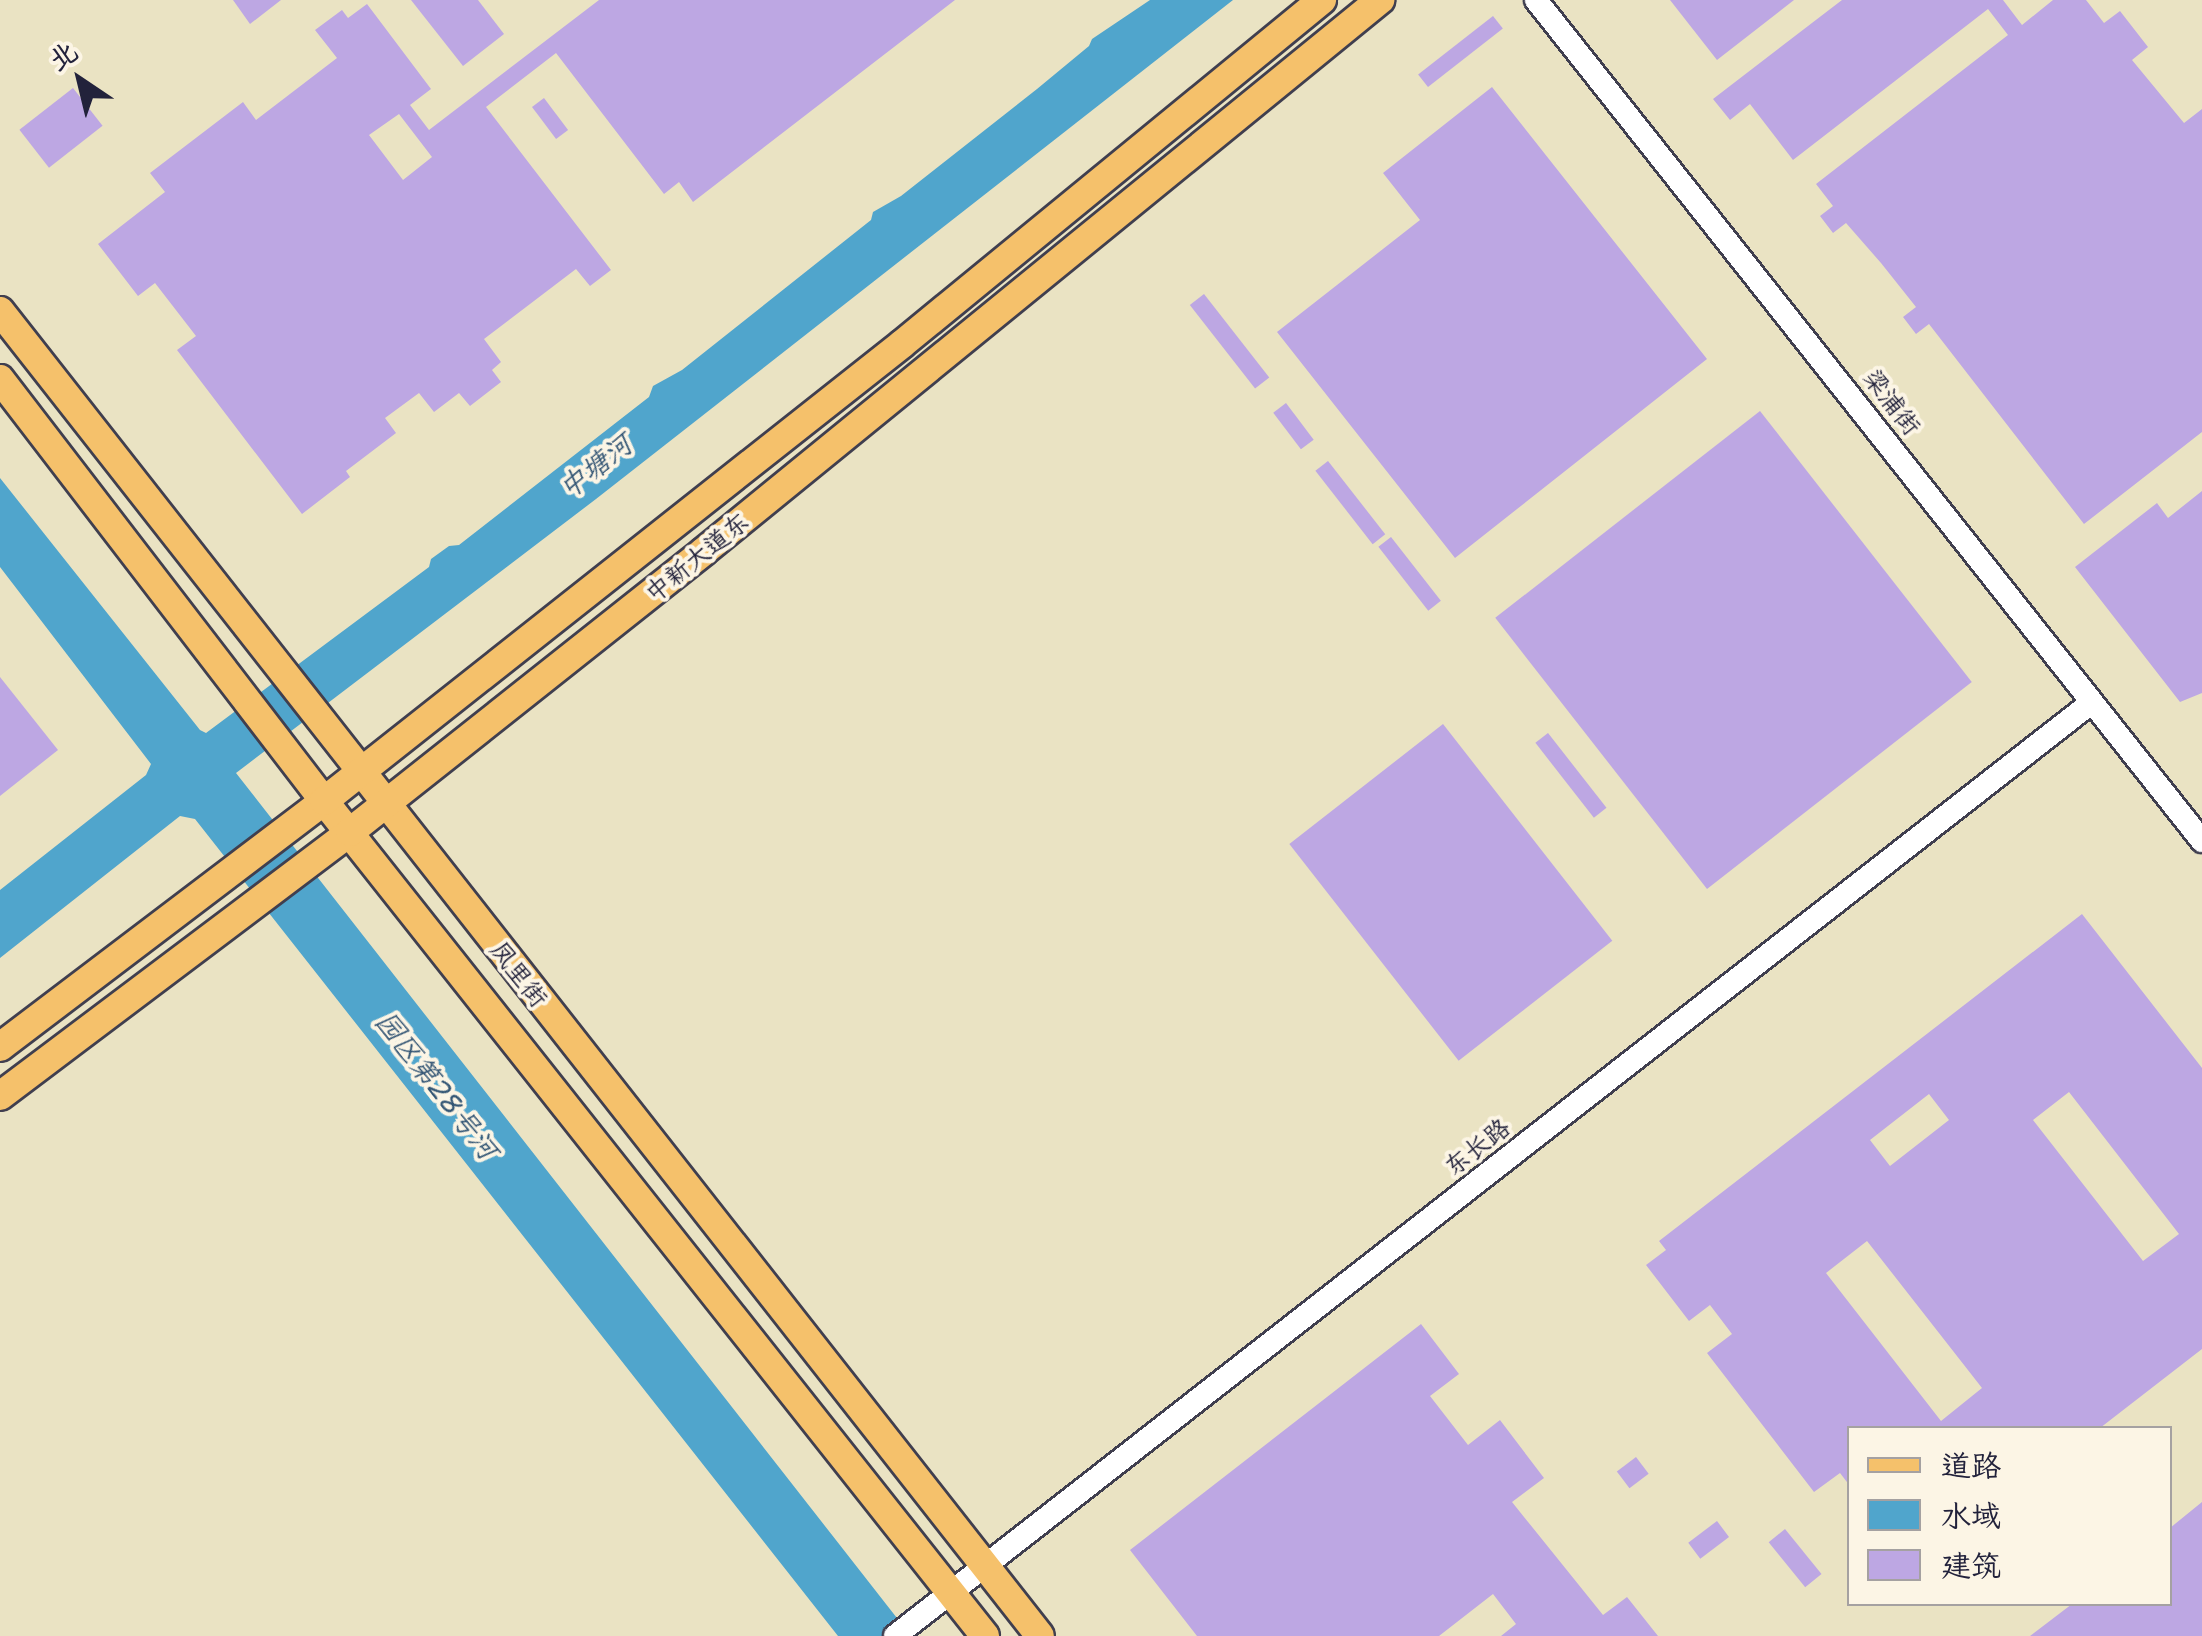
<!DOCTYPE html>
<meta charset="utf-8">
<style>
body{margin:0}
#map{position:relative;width:2202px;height:1636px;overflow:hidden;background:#eae3c3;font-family:"Shantell Sans","LXGW WenKai TC",sans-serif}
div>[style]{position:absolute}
.water>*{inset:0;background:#50a5cc}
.building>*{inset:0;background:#bda7e3;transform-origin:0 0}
.roads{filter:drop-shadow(2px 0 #403f4f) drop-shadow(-2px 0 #403f4f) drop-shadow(0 2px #403f4f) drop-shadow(0 -2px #403f4f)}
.minor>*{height:22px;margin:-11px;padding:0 11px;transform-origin:11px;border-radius:11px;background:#fff}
.major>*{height:28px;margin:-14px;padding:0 14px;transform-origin:14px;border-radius:14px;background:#f5c16b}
span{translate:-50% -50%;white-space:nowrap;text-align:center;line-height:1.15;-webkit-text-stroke:8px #fcf5e5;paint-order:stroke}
.street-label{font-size:25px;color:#22223b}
.water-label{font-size:28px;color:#345675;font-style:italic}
.legend{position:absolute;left:1847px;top:1426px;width:325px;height:180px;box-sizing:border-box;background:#fcf5e5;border:2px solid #a5a1a1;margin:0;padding:12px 18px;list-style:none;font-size:30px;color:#22223b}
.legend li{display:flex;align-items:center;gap:20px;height:50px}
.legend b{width:50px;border:2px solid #a5a1a1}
.north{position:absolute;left:30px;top:30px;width:100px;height:100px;-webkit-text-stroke:8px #fcf5e5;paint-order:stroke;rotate:325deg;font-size:28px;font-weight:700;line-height:40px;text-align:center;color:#22223b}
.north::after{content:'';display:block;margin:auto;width:35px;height:45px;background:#22223b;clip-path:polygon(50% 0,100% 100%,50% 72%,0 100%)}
</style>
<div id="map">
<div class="water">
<div style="clip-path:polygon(1150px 0,1233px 0,596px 499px,236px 773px,911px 1636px,838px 1636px,195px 819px,180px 816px,0 958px,0 890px,146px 775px,151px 764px,0 567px,0 478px,200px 730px,206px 733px,429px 567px,431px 559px,449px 546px,459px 545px,649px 397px,653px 386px,682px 370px,871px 220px,873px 212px,901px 196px,1037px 89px,1089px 46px,1092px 39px)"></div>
</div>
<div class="building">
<div style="clip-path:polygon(233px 0,281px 0,250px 24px)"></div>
<div style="clip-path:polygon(411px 0,478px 0,504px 34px,463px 66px)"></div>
<div style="clip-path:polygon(evenodd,599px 0,955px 0,693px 202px,679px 182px,664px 194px,556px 53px,486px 107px,611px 270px,590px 286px,576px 269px,484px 339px,501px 362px,492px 370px,501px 382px,470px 406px,459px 393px,434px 412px,419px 393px,385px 418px,396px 433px,346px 471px,350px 477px,302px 514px,177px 350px,196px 336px,155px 283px,138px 296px,98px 244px,165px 192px,150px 173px,243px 102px,256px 120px,337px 58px,315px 30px,342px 10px,348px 18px,367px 4px,431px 89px,410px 105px,429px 130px,599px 0,399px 114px,432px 157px,403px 180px,369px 135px,399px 114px)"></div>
<div style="clip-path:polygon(1670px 0,1794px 0,1717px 60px)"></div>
<div style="clip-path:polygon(1842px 0,2003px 0,2022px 25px,2053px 0,2086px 0,2104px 23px,2120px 11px,2148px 47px,2132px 60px,2184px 123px,2202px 109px,2202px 432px,2084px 524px,1929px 324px,1916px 334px,1903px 317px,1916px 307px,1881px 263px,1846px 223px,1833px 233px,1820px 216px,1833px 206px,1816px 184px,2008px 35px,1988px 9px,1793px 160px,1750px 104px,1730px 120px,1713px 99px)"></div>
<div style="left:1493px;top:16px;width:16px;height:95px;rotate:52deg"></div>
<div style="clip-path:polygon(1492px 87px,1707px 359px,1455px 558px,1277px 332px,1420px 220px,1383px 173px)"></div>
<div style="left:73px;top:88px;width:48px;height:68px;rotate:52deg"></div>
<div style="left:544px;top:98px;width:40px;height:15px;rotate:53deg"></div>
<div style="left:1204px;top:294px;width:106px;height:18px;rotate:52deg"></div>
<div style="left:1286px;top:403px;width:46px;height:16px;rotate:53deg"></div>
<div style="left:1760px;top:411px;width:344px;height:336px;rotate:52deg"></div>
<div style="left:1328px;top:461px;width:93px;height:16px;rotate:52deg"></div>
<div style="clip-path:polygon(2202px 491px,2202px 693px,2180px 702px,2075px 567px,2157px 503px,2168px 518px)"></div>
<div style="left:1391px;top:537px;width:81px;height:16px;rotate:52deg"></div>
<div style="clip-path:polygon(0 677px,58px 750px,0 796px)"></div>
<div style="left:1443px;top:724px;width:275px;height:195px;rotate:52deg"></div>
<div style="left:1548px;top:733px;width:95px;height:16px;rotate:52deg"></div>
<div style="clip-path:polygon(evenodd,2082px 914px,2202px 1068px,2202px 1349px,2100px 1428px,1850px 1428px,1850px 1486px,1840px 1473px,1814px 1492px,1707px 1353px,1732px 1334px,1710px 1305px,1689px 1321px,1646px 1265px,1666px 1250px,1659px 1241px,2082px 914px,2069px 1092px,2179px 1234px,2143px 1261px,2033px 1120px,2069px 1092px,2082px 914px,1929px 1094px,1949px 1120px,1890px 1166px,1870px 1140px,1929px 1094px,2082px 914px,1867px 1241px,1982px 1388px,1941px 1421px,1826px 1273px,1867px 1241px)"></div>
<div style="clip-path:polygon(1421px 1324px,1459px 1374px,1430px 1396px,1468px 1445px,1500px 1420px,1544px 1478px,1512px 1502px,1603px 1615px,1627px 1597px,1658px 1636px,1501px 1636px,1516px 1624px,1493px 1594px,1439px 1636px,1197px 1636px,1130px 1550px)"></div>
<div style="left:1636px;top:1457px;width:21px;height:24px;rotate:53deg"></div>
<div style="clip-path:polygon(2202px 1502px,2202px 1636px,2030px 1636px,2072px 1604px,2170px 1604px,2170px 1528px)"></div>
<div style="left:1717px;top:1521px;width:20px;height:36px;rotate:53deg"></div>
<div style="left:1785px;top:1529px;width:58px;height:21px;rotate:51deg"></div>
</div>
<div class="roads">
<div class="minor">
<div style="left:1536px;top:0;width:1073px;rotate:51.62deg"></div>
<div style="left:895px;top:1636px;width:1518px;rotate:-37.96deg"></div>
</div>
<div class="major">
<div style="left:0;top:311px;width:1684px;rotate:51.87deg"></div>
<div style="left:0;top:379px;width:532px;rotate:52.48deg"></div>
<div style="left:324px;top:801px;width:1065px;rotate:51.63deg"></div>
<div style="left:0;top:1047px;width:407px;rotate:-37.2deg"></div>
<div style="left:324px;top:801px;width:737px;rotate:-38.33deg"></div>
<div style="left:902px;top:344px;width:543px;rotate:-39.32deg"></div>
<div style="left:0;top:1096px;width:438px;rotate:-37deg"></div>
<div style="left:350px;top:832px;width:451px;rotate:-38.4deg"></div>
<div style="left:703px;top:552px;width:874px;rotate:-39.19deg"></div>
</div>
</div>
<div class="street-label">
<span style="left:1892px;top:402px;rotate:52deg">梁浦街</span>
<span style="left:697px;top:557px;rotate:-39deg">中新大道东</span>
<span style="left:519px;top:974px;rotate:52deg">凤里街</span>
<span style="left:1477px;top:1147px;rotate:-38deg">东长路</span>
</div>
<div class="water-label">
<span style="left:595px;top:466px;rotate:-38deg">中塘河</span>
<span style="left:437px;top:1085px;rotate:52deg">园区第28号河</span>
</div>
<ul class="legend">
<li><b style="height:12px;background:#f5c16b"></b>道路</li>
<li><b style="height:28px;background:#50a5cc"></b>水域</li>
<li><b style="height:28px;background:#bda7e3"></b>建筑</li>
</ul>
<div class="north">北</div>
</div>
